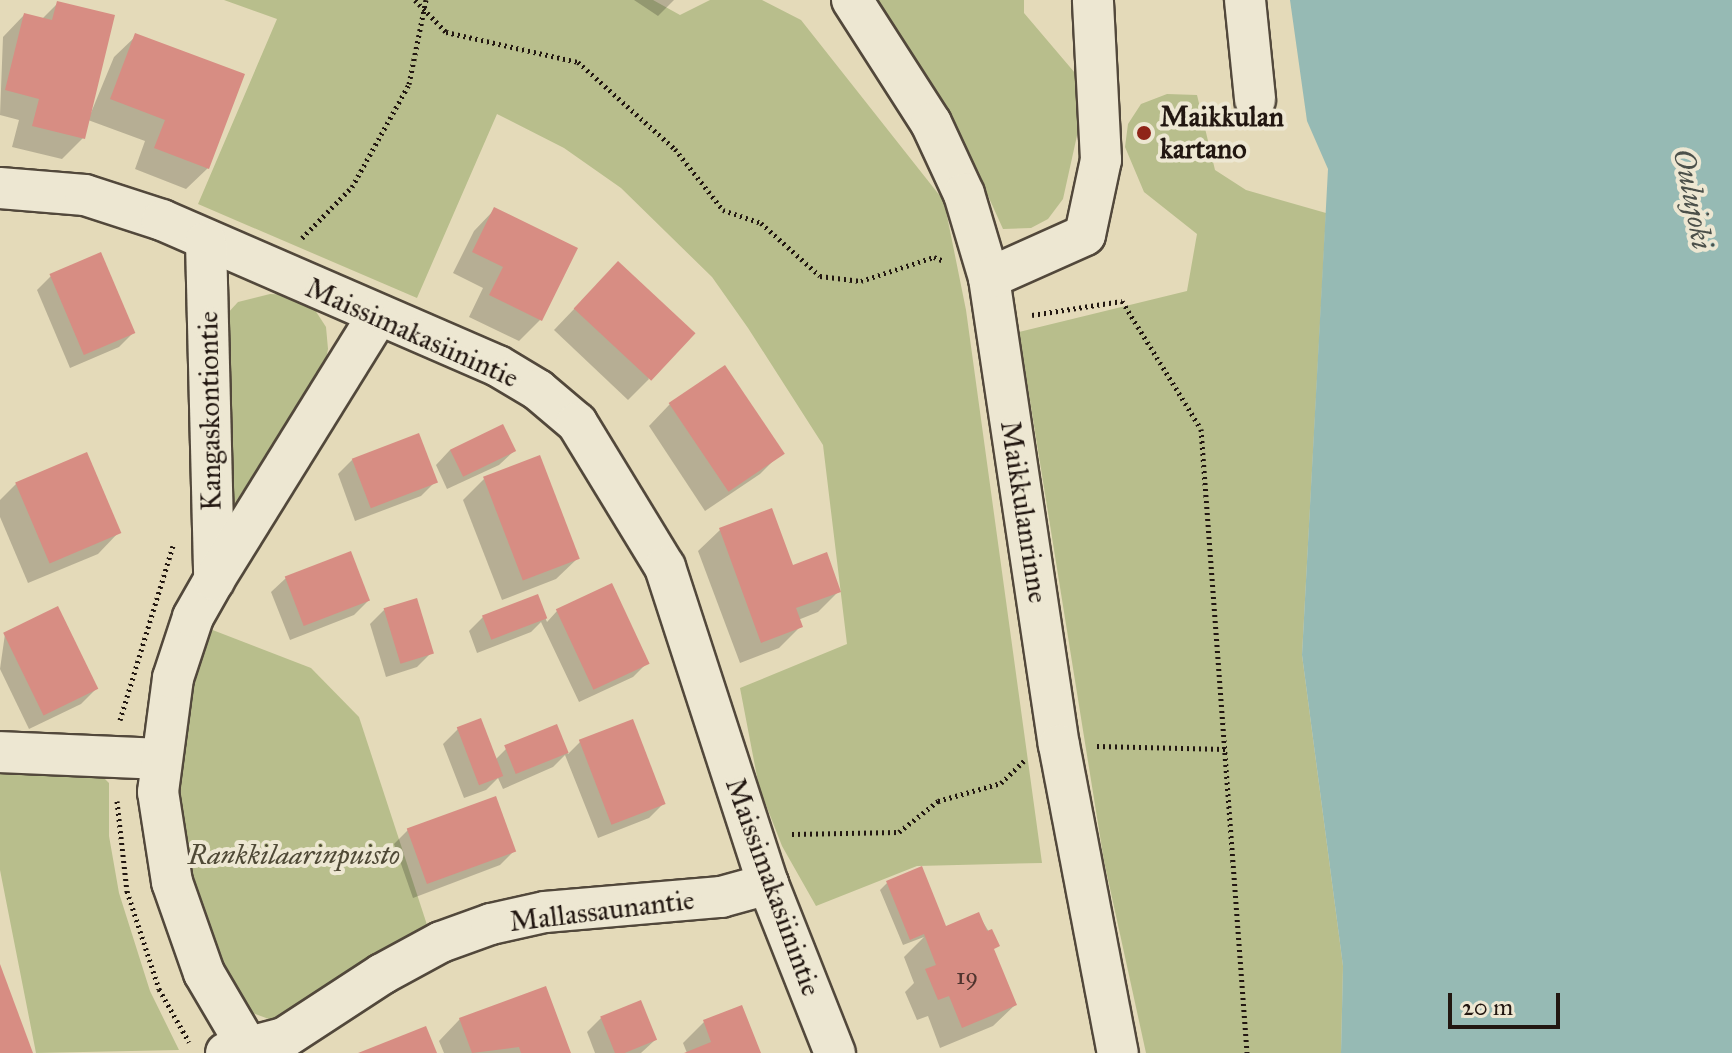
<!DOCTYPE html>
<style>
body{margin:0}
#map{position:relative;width:1732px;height:1053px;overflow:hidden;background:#e4dab9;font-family:"IM FELL Great Primer",serif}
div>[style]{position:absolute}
.green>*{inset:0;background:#b8be8c}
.water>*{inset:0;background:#96bab4}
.shadow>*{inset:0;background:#0003}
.building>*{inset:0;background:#d78d83;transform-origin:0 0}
.path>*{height:5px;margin-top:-2.5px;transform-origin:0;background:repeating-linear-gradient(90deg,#221711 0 2px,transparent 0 6px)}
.roads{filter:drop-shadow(2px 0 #52483b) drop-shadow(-2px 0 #52483b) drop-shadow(0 2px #52483b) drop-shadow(0 -2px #52483b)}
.minor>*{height:40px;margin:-20px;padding:0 20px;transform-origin:20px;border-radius:20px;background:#ede7d2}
.dots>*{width:22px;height:22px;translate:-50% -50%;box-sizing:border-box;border:4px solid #ede7d2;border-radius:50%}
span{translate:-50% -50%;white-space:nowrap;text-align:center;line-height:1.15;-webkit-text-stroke:8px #ede7d2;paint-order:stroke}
.number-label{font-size:24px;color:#4f342e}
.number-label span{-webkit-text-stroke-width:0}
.poi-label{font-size:28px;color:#221711;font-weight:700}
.left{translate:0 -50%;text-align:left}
.street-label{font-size:28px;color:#221711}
.park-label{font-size:28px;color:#4f4936;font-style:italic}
.water-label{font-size:30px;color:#4b504a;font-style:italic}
.scale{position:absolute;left:1448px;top:993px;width:112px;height:36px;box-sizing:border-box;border:4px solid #221711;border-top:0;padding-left:10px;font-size:24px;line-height:28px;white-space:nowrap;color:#221711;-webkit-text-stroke:6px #ede7d2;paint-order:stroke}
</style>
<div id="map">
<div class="green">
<div style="clip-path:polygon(224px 0,653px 0,680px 15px,710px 0,762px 0,801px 20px,944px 201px,966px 310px,1042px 863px,917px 866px,816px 906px,782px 846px,759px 787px,740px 688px,847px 644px,823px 445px,748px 328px,712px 277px,621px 188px,564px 148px,497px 114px,417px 298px,198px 204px,277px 19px)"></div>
<div style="clip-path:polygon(876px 0,1024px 0,1024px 13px,1075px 73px,1078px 131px,1063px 199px,1048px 219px,1031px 228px,1003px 229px,952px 116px)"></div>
<div style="clip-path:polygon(1167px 94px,1197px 95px,1215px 170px,1246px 190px,1326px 213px,1302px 655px,1343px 966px,1341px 1053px,1146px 1053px,1104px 861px,1019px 332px,1187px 291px,1197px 234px,1144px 192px,1125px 147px,1128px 124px,1141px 104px)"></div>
<div style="clip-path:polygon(270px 294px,292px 295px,315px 310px,326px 327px,328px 349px,324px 369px,232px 507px,226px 315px,238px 302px)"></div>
<div style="clip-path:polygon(210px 629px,311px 668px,359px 717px,429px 931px,277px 1022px,247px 1011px,224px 966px,192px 879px,179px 783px,193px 681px)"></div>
<div style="clip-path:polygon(0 766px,102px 776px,109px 783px,109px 836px,119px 893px,150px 991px,179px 1050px,36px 1053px,0 870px)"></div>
</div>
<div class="water">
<div style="clip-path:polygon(1290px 0,1732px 0,1732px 1053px,1341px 1053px,1343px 966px,1302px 655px,1328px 169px,1307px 121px)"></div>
</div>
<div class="shadow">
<div style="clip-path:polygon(634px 0,674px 0,658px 16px)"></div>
<div style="clip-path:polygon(58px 3px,83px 138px,62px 159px,12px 147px,19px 120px,0 115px,3px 37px,24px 15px,42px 19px)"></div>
<div style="clip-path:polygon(136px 36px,208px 168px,186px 189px,135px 169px,145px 141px,88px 120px,114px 57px)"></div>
<div style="clip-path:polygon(495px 209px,540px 320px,519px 341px,469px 317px,483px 288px,453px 273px,474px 231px)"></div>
<div style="clip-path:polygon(51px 276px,133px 333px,119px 347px,70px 368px,37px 290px)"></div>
<div style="clip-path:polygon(597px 285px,649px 379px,628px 400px,554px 330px)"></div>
<div style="clip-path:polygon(670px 404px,781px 453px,760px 474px,705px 511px,649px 426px)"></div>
<div style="clip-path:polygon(450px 450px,514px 451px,499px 465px,447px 489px,436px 465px)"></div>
<div style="clip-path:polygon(352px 460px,435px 482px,421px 496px,355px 521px,338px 474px)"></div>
<div style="clip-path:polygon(484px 479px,578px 558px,556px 579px,502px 600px,463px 500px)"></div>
<div style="clip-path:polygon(16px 484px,119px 532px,98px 554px,28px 583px,0 517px,0 500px)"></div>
<div style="clip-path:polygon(720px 530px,839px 591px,818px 612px,798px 620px,800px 627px,779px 648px,740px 663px,698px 551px)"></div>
<div style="clip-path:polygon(286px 578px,368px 601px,354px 615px,290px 640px,271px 592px)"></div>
<div style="clip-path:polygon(536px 596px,547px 622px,557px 611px,647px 663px,633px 677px,579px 702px,541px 622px,531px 632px,477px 653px,469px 631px,483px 617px)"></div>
<div style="clip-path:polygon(384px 610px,432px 652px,417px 667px,386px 677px,370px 624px)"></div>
<div style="clip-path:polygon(5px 634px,96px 689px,81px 704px,29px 729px,0 669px)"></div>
<div style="clip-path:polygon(556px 727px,568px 754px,580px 742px,664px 803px,649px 818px,598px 838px,565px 755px,553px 767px,503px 789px,498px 778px,486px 790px,464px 798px,443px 744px,458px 729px,495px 760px,506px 749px)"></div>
<div style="clip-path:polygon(408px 830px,514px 851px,500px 865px,413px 898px,394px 844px)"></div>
<div style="clip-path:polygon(887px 883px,945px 928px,978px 914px,997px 945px,992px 950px,1015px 1005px,993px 1026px,940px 1048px,928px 1016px,917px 1020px,905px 992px,914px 983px,904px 957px,924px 937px,903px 945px,880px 890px)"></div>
<div style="clip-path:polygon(601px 1018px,655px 1040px,641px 1053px,595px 1053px,587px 1032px)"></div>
<div style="clip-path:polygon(460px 1019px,569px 1053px,444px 1053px,439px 1041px)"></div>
<div style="clip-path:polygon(704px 1022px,759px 1053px,687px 1053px,683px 1043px)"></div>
</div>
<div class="building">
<div style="clip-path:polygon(57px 1px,115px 15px,85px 139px,32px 126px,39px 99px,5px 90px,24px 13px,52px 20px)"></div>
<div style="clip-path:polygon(135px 33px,245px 74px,209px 169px,154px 148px,165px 120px,110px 99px)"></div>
<div style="clip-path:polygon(494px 207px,578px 248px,542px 321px,489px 295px,503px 267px,472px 252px)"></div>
<div style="left:101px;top:252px;width:88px;height:56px;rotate:67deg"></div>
<div style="left:618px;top:261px;width:106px;height:65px;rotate:43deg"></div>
<div style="left:725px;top:365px;width:107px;height:68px;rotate:56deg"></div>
<div style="left:503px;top:424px;width:30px;height:59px;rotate:64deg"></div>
<div style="left:419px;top:433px;width:53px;height:72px;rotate:69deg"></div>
<div style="left:87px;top:452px;width:88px;height:78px;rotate:67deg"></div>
<div style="left:540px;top:455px;width:111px;height:61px;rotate:69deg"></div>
<div style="clip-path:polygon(772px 508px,793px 565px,827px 552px,841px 592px,796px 608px,803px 627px,761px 643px,719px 528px)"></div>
<div style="left:351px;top:551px;width:53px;height:71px;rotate:69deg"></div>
<div style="left:612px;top:583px;width:89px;height:62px;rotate:65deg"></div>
<div style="left:538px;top:594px;width:26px;height:60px;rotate:69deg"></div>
<div style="left:417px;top:598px;width:58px;height:35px;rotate:73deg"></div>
<div style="left:58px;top:606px;width:92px;height:61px;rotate:64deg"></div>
<div style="left:481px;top:718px;width:62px;height:26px;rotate:69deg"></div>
<div style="left:633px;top:719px;width:91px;height:58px;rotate:69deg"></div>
<div style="left:557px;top:724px;width:31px;height:57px;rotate:68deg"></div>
<div style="left:496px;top:796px;width:59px;height:95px;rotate:70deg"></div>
<div style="clip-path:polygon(922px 866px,946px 926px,979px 912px,987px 931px,992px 929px,1000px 946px,994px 949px,1017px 1005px,962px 1028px,949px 996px,938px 1000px,925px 969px,936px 965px,924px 934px,910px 940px,886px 881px)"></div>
<div style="clip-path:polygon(0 964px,33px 1053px,0 1053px)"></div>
<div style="clip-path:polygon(546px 986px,571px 1053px,521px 1053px,519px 1047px,472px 1053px,459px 1018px)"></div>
<div style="left:641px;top:1000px;width:43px;height:44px;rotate:68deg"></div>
<div style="clip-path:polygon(742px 1005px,761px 1053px,684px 1053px,711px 1042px,703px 1020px)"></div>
<div style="clip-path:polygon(426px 1026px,437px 1053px,358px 1053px)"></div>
</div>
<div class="path">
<div style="left:415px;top:0;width:45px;rotate:45.9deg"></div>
<div style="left:446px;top:32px;width:135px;rotate:12.8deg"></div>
<div style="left:578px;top:62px;width:130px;rotate:41.9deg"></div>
<div style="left:675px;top:149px;width:78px;rotate:51.8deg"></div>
<div style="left:723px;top:210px;width:40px;rotate:18.9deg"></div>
<div style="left:761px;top:223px;width:79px;rotate:41.9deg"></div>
<div style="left:820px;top:276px;width:41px;rotate:7deg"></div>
<div style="left:861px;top:281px;width:77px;rotate:-18.2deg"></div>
<div style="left:934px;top:257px;width:11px;rotate:22deg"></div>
<div style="left:302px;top:238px;width:71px;rotate:-45.6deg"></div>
<div style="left:352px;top:187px;width:118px;rotate:-61deg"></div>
<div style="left:409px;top:84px;width:86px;rotate:-78.6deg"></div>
<div style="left:1032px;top:315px;width:91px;rotate:-8.8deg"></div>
<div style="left:1122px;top:301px;width:150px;rotate:58.3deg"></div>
<div style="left:1201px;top:429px;width:626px;rotate:85.78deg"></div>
<div style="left:120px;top:720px;width:182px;rotate:-73.1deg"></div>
<div style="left:1097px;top:746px;width:129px;rotate:1.3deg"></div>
<div style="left:117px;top:801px;width:91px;rotate:83.7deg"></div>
<div style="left:127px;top:891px;width:103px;rotate:71.9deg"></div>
<div style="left:159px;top:989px;width:61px;rotate:60.5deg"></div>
<div style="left:792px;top:834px;width:107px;rotate:-1.1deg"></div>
<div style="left:899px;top:832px;width:50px;rotate:-38.5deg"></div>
<div style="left:938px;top:801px;width:66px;rotate:-15.9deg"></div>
<div style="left:1001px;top:783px;width:32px;rotate:-44deg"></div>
</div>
<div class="roads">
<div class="minor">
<div style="left:852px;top:0;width:146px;rotate:57.3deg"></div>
<div style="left:931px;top:123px;width:78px;rotate:65.1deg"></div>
<div style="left:964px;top:194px;width:88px;rotate:73.4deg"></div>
<div style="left:989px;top:278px;width:472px;rotate:81.5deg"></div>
<div style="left:1059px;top:745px;width:314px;rotate:79.2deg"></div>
<div style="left:1245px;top:0;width:100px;rotate:84.2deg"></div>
<div style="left:0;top:188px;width:85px;rotate:4.7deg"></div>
<div style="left:85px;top:195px;width:81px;rotate:18deg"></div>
<div style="left:162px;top:220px;width:366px;rotate:23.5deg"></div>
<div style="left:498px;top:366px;width:47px;rotate:31deg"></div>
<div style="left:538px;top:390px;width:51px;rotate:40.2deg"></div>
<div style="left:577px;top:423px;width:169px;rotate:58.6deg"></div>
<div style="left:665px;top:567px;width:333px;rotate:72deg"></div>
<div style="left:768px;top:884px;width:182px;rotate:68.4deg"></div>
<div style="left:206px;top:242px;width:338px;rotate:88.6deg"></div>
<div style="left:989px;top:278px;width:105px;rotate:-24.1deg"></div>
<div style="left:1085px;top:235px;width:77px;rotate:-78deg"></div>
<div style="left:1101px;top:160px;width:160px;rotate:-92.9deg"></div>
<div style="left:0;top:752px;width:160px;rotate:2.5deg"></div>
<div style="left:226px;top:1053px;width:60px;rotate:-14.5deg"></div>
<div style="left:284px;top:1038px;width:117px;rotate:-33.1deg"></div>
<div style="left:382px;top:974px;width:67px;rotate:-28.5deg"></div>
<div style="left:441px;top:942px;width:53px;rotate:-19.8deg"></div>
<div style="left:491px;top:924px;width:55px;rotate:-12.5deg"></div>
<div style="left:545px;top:912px;width:177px;rotate:-4.9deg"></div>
<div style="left:721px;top:897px;width:49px;rotate:-15.5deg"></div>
<div style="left:251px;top:1053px;width:93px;rotate:-120.4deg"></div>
<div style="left:204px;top:973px;width:96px;rotate:-109.4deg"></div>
<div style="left:172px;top:882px;width:91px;rotate:-98.8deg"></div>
<div style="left:158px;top:792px;width:115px;rotate:-82.5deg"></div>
<div style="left:173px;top:678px;width:64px;rotate:-71.8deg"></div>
<div style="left:193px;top:617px;width:43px;rotate:-60.4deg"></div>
<div style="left:214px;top:580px;width:309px;rotate:-58.2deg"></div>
</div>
</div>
<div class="dots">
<div style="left:1144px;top:133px;background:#8f2418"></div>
</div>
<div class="number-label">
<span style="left:967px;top:977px">19</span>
</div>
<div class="poi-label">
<span class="left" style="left:1160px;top:133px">Maikkulan<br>kartano</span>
</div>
<div class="street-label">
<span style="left:412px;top:333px;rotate:24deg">Maissimakasiinintie</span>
<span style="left:210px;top:411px;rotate:-91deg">Kangaskontiontie</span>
<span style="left:1024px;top:512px;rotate:81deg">Maikkulanrinne</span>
<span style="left:773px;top:887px;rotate:70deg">Maissimakasiinintie</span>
<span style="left:602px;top:911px;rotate:-7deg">Mallassaunantie</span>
</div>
<div class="park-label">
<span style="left:294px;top:855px">Rankkilaarinpuisto</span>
</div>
<div class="water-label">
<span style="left:1693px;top:199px;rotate:79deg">Oulujoki</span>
</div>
<div class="scale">20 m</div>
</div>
